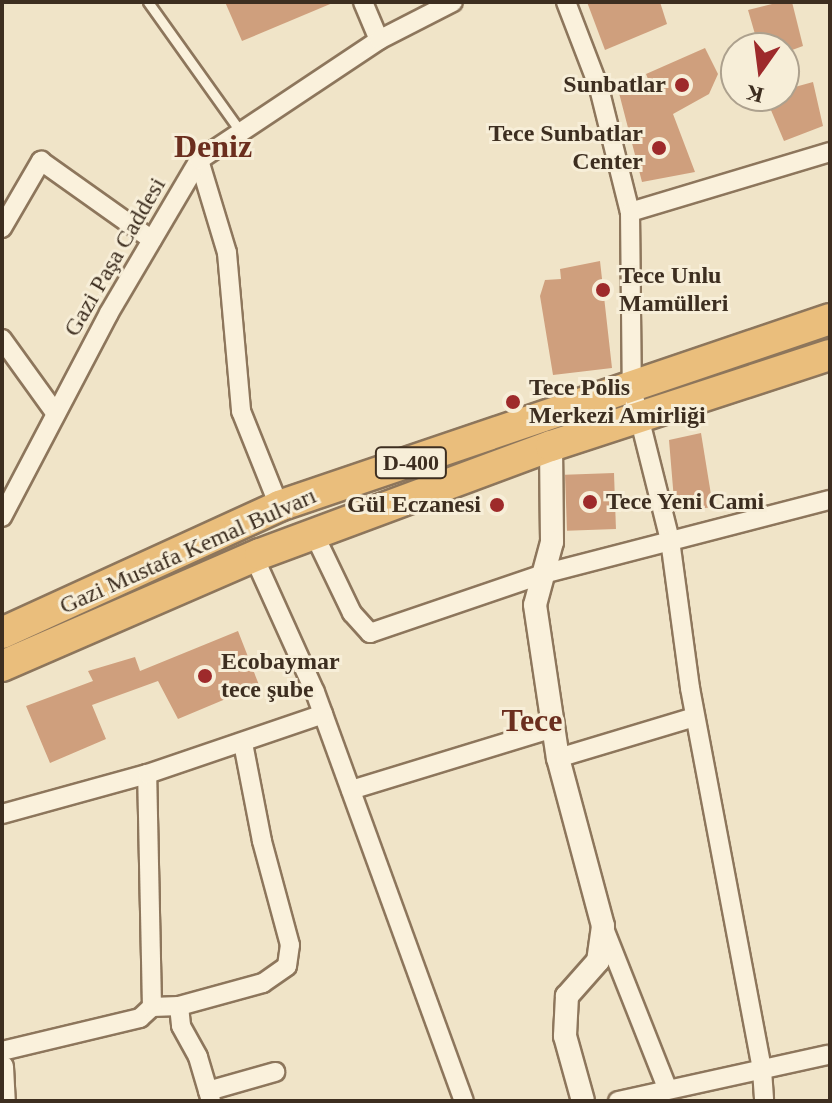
<!DOCTYPE html>
<meta charset="utf-8">
<style>
body{margin:0}
#map{position:relative;width:832px;height:1103px;overflow:hidden;background:#f0e4c8;font-family:"Times New Roman",serif}
div>[style]{position:absolute}
.building>*{inset:0;background:#cf9f7d;transform-origin:0 0}
.roads{filter:drop-shadow(2px 0 #8d765c) drop-shadow(-2px 0 #8d765c) drop-shadow(0 2px #8d765c) drop-shadow(0 -2px #8d765c)}
.service>*{height:9px;margin:-4.5px;padding:0 4.5px;transform-origin:4.5px;border-radius:4.5px;background:#faf1dc}
.minor>*{height:18px;margin:-9px;padding:0 9px;transform-origin:9px;border-radius:9px;background:#faf1dc}
.tertiary>*{height:22px;margin:-11px;padding:0 11px;transform-origin:11px;border-radius:11px;background:#faf1dc}
.trunk>*{height:30px;margin:-15px;padding:0 15px;transform-origin:15px;border-radius:15px;background:#eabe7c}
.dots>*{width:22px;height:22px;translate:-50% -50%;box-sizing:border-box;border:4px solid #f7eed8;border-radius:50%}
span{translate:-50% -50%;white-space:nowrap;text-align:center;line-height:1.15;-webkit-text-stroke:6px #f7eed8;paint-order:stroke}
.shield-label span{padding:2px 6px;background:#f7eed8;border:2px solid;border-radius:6px;-webkit-text-stroke-width:0}
.shield-label{font-size:22px;color:#3d2e20;font-weight:700}
.poi-label{font-size:24px;color:#3d2e20;font-weight:700}
.right{translate:-100% -50%;text-align:right}
.left{translate:0 -50%;text-align:left}
.street-label{font-size:24px;color:#3d2e20}
.district-label{font-size:32px;color:#6b2e1e;font-weight:700}
.frame{position:absolute;inset:0;border:4px solid #3d2e20;pointer-events:none}
.north{position:absolute;left:720px;top:32px;width:80px;height:80px;box-sizing:border-box;background:#f7eed8;border:2px solid #ada18e;border-radius:50%;rotate:194deg;font-size:22px;font-weight:700;line-height:32px;text-align:center;color:#3d2e20}
.north::after{content:'';display:block;margin:auto;width:28px;height:36px;background:#9e2a2b;clip-path:polygon(50% 0,100% 100%,50% 72%,0 100%)}
</style>
<div id="map">
<div class="building">
<div style="clip-path:polygon(225px 2px,335px 2px,242px 41px)"></div>
<div style="clip-path:polygon(587px 2px,660px 2px,667px 24px,605px 50px)"></div>
<div style="clip-path:polygon(780px 2px,792px 2px,803px 46px,784px 53px,784px 48px,759px 48px,748px 10px)"></div>
<div style="clip-path:polygon(705px 48px,718px 74px,709px 94px,673px 114px,695px 172px,642px 182px,619px 93px,650px 84px,646px 74px)"></div>
<div style="clip-path:polygon(813px 82px,823px 126px,784px 141px,765px 96px,784px 96px,784px 90px)"></div>
<div style="clip-path:polygon(600px 261px,612px 368px,553px 375px,540px 296px,545px 280px,561px 279px,560px 269px)"></div>
<div style="clip-path:polygon(701px 433px,713px 507px,675px 512px,669px 440px)"></div>
<div style="left:614px;top:473px;width:56px;height:49px;rotate:88deg"></div>
<div style="clip-path:polygon(238px 631px,259px 685px,178px 719px,158px 681px,92px 705px,106px 739px,50px 763px,26px 706px,93px 681px,88px 671px,135px 657px,140px 671px)"></div>
</div>
<div class="roads">
<div class="service">
<div style="left:148px;top:2px;width:162px;rotate:54.5deg"></div>
</div>
<div class="minor">
<div style="left:363px;top:2px;width:41px;rotate:67.2deg"></div>
<div style="left:566px;top:2px;width:92px;rotate:69deg"></div>
<div style="left:599px;top:88px;width:128px;rotate:76deg"></div>
<div style="left:630px;top:212px;width:177px;rotate:89.4deg"></div>
<div style="left:632px;top:389px;width:156px;rotate:75.9deg"></div>
<div style="left:670px;top:540px;width:149px;rotate:82.3deg"></div>
<div style="left:690px;top:688px;width:389px;rotate:79.3deg"></div>
<div style="left:762px;top:1070px;width:31px;rotate:86deg"></div>
<div style="left:199px;top:160px;width:97px;rotate:73.2deg"></div>
<div style="left:227px;top:253px;width:159px;rotate:84.9deg"></div>
<div style="left:241px;top:411px;width:102px;rotate:68.2deg"></div>
<div style="left:630px;top:212px;width:209px;rotate:-16.7deg"></div>
<div style="left:2px;top:228px;width:78px;rotate:-59.8deg"></div>
<div style="left:41px;top:161px;width:136px;rotate:35.4deg"></div>
<div style="left:2px;top:339px;width:92px;rotate:54.2deg"></div>
<div style="left:2px;top:517px;width:230px;rotate:-62.3deg"></div>
<div style="left:109px;top:313px;width:178px;rotate:-59.5deg"></div>
<div style="left:199px;top:160px;width:216px;rotate:-33.7deg"></div>
<div style="left:379px;top:40px;width:83px;rotate:-27.2deg"></div>
<div style="left:314px;top:534px;width:88px;rotate:64.3deg"></div>
<div style="left:352px;top:613px;width:27px;rotate:48deg"></div>
<div style="left:370px;top:633px;width:183px;rotate:-18.8deg"></div>
<div style="left:543px;top:574px;width:296px;rotate:-14.5deg"></div>
<div style="left:254px;top:557px;width:148px;rotate:65.7deg"></div>
<div style="left:315px;top:692px;width:435px;rotate:70deg"></div>
<div style="left:558px;top:758px;width:143px;rotate:-16.7deg"></div>
<div style="left:351px;top:790px;width:212px;rotate:-17deg"></div>
<div style="left:2px;top:814px;width:150px;rotate:-15.4deg"></div>
<div style="left:603px;top:926px;width:174px;rotate:68.4deg"></div>
<div style="left:179px;top:1006px;width:20px;rotate:84deg"></div>
<div style="left:181px;top:1026px;width:35px;rotate:61deg"></div>
<div style="left:198px;top:1057px;width:46px;rotate:73.5deg"></div>
<div style="left:152px;top:1007px;width:27px;rotate:-2deg"></div>
<div style="left:179px;top:1006px;width:87px;rotate:-15.3deg"></div>
<div style="left:263px;top:983px;width:29px;rotate:-35deg"></div>
<div style="left:287px;top:966px;width:21px;rotate:-82deg"></div>
<div style="left:290px;top:945px;width:108px;rotate:-105.1deg"></div>
<div style="left:262px;top:841px;width:100px;rotate:-101deg"></div>
<div style="left:2px;top:1051px;width:142px;rotate:-13.4deg"></div>
<div style="left:140px;top:1018px;width:16px;rotate:-43deg"></div>
<div style="left:152px;top:1007px;width:233px;rotate:-91.2deg"></div>
<div style="left:147px;top:774px;width:186px;rotate:-18.8deg"></div>
<div style="left:208px;top:1091px;width:70px;rotate:-15.8deg"></div>
<div style="left:618px;top:1101px;width:215px;rotate:-12.4deg"></div>
</div>
<div class="tertiary">
<div style="left:551px;top:446px;width:96px;rotate:89.4deg"></div>
<div style="left:552px;top:542px;width:65px;rotate:105.1deg"></div>
<div style="left:535px;top:605px;width:155px;rotate:81.5deg"></div>
<div style="left:558px;top:758px;width:174px;rotate:75deg"></div>
<div style="left:603px;top:926px;width:35px;rotate:98deg"></div>
<div style="left:598px;top:961px;width:47px;rotate:131.5deg"></div>
<div style="left:567px;top:996px;width:40px;rotate:92.9deg"></div>
<div style="left:565px;top:1036px;width:67px;rotate:74.5deg"></div>
<div style="left:2px;top:1067px;width:34px;rotate:87deg"></div>
</div>
<div class="trunk">
<div style="left:2px;top:633px;width:305px;rotate:-24.6deg"></div>
<div style="left:279px;top:506px;width:582px;rotate:-18.75deg"></div>
<div style="left:2px;top:666px;width:281px;rotate:-23.5deg"></div>
<div style="left:260px;top:554px;width:310px;rotate:-20.4deg"></div>
<div style="left:551px;top:446px;width:293px;rotate:-18.1deg"></div>
</div>
</div>
<div class="dots">
<div style="left:682px;top:85px;background:#9e2a2b"></div>
<div style="left:659px;top:148px;background:#9e2a2b"></div>
<div style="left:603px;top:290px;background:#9e2a2b"></div>
<div style="left:513px;top:402px;background:#9e2a2b"></div>
<div style="left:590px;top:502px;background:#9e2a2b"></div>
<div style="left:497px;top:505px;background:#9e2a2b"></div>
<div style="left:205px;top:676px;background:#9e2a2b"></div>
</div>
<div class="shield-label">
<span style="left:411px;top:463px">D-400</span>
</div>
<div class="poi-label">
<span class="right" style="left:666px;top:85px">Sunbatlar</span>
<span class="right" style="left:643px;top:148px">Tece Sunbatlar<br>Center</span>
<span class="left" style="left:619px;top:290px">Tece Unlu<br>Mamülleri</span>
<span class="left" style="left:529px;top:402px">Tece Polis<br>Merkezi Amirliği</span>
<span class="left" style="left:606px;top:502px">Tece Yeni Cami</span>
<span class="right" style="left:481px;top:505px">Gül Eczanesi</span>
<span class="left" style="left:221px;top:676px">Ecobaymar<br>tece şube</span>
</div>
<div class="street-label">
<span style="left:115px;top:257px;rotate:-60deg">Gazi Paşa Caddesi</span>
<span style="left:188px;top:551px;rotate:-24deg">Gazi Mustafa Kemal Bulvarı</span>
</div>
<div class="district-label">
<span style="left:213px;top:146px">Deniz</span>
<span style="left:532px;top:720px">Tece</span>
</div>
<div class="frame"></div>
<div class="north">K</div>
</div>
